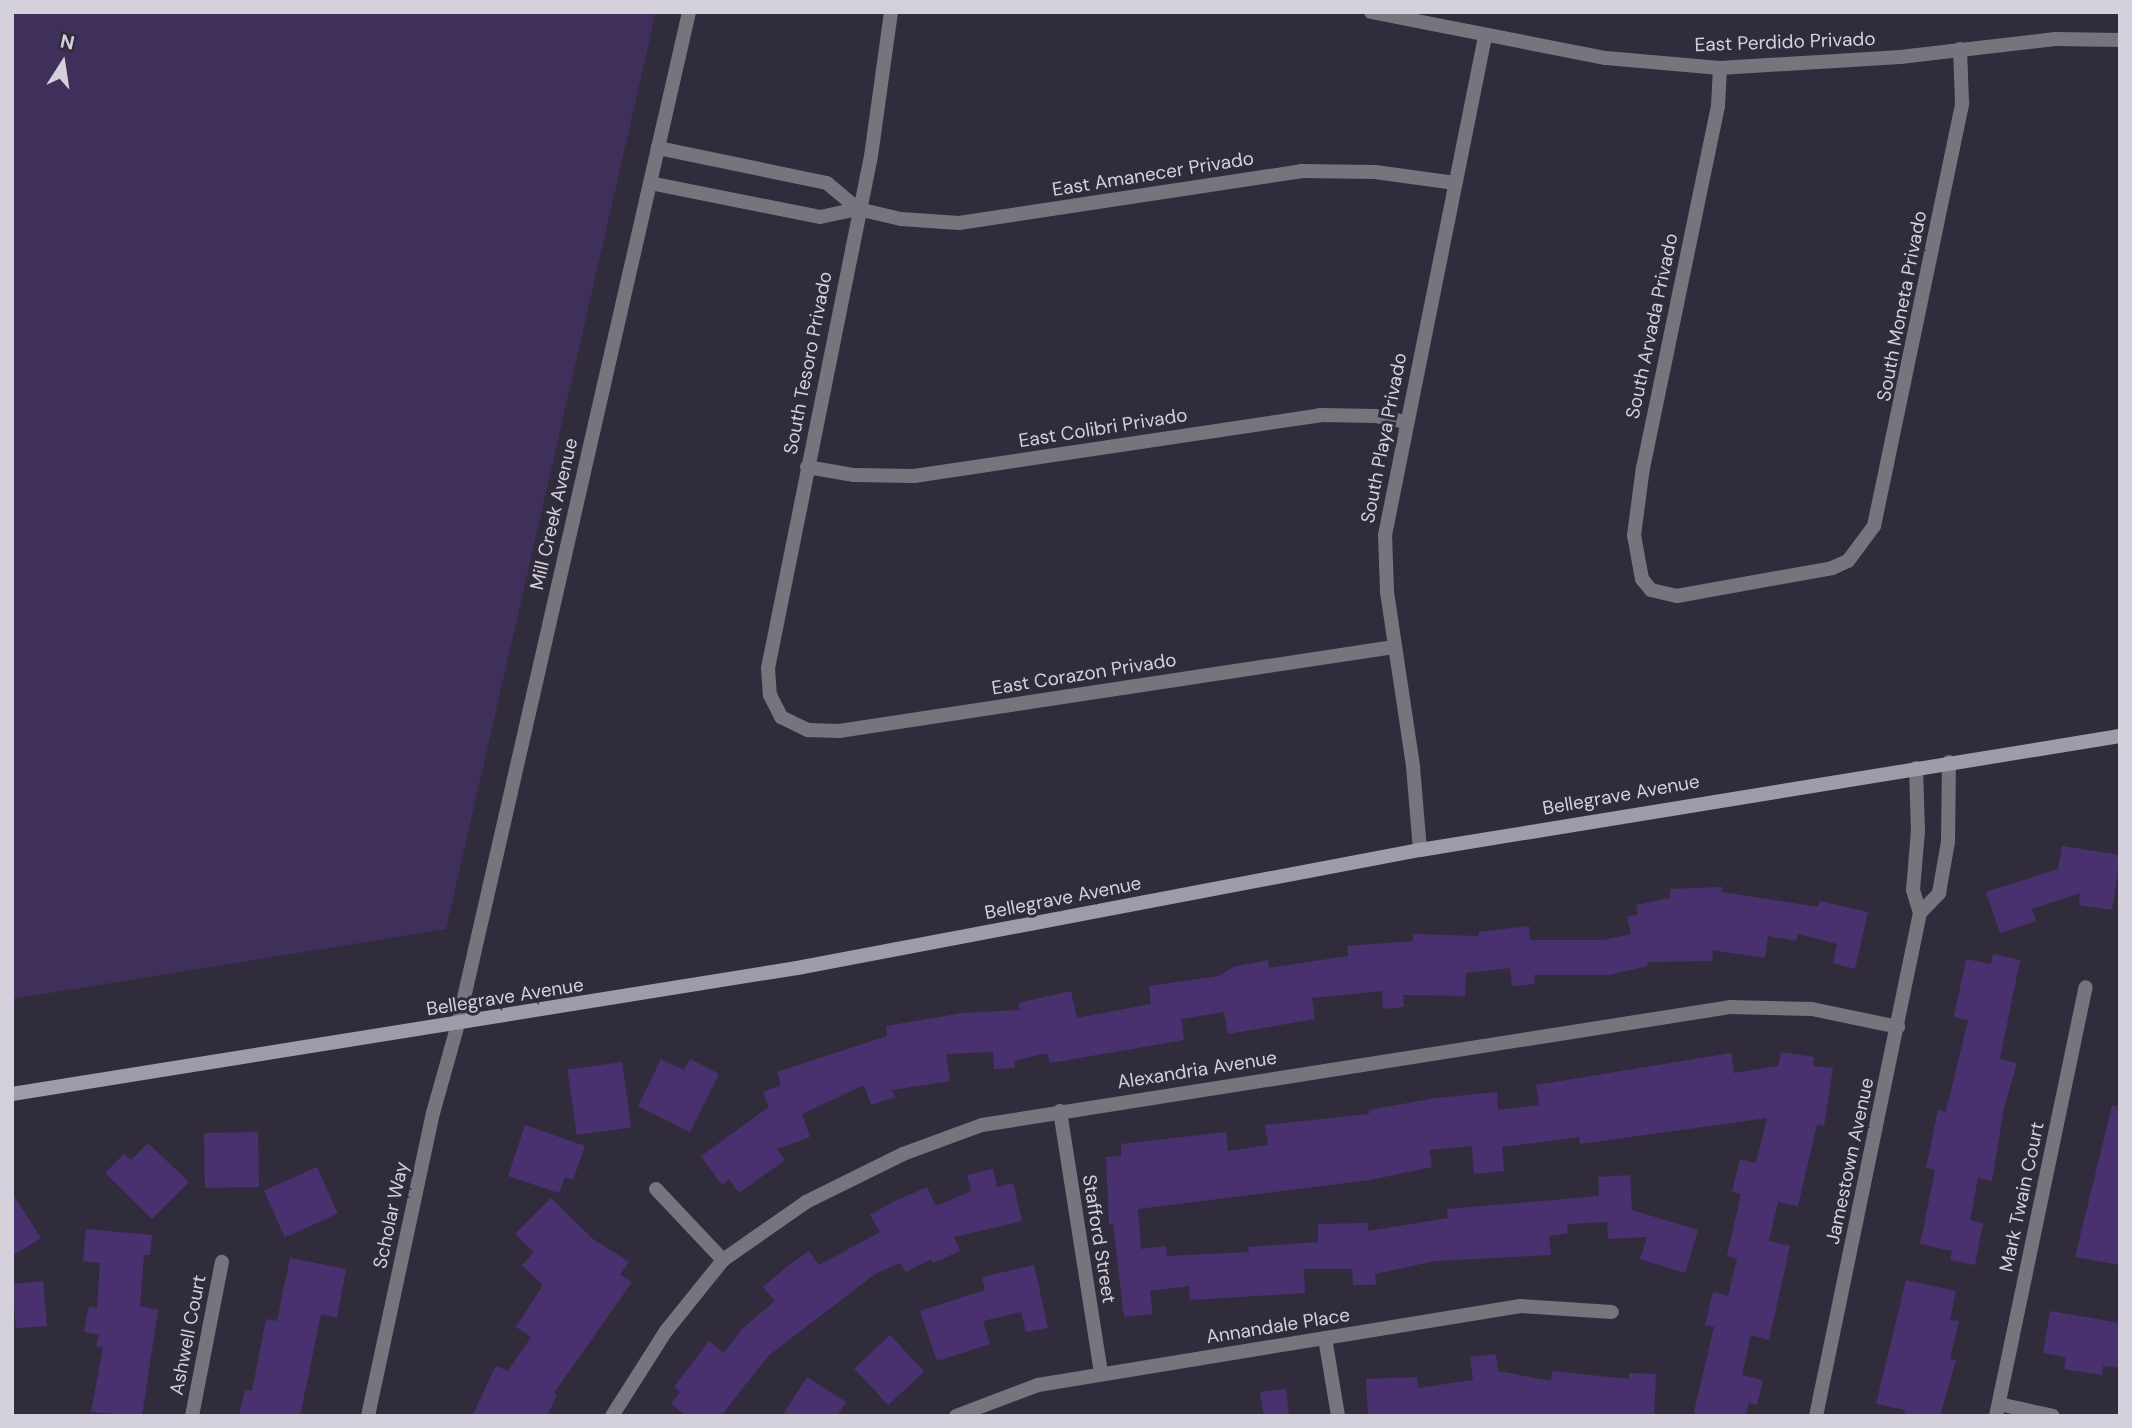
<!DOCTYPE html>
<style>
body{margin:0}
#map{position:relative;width:2132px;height:1428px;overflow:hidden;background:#312c3c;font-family:"DM Sans",sans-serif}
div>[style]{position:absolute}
.green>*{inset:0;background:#3f305b}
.building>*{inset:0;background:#49316f;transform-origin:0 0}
.minor>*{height:14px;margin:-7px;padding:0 7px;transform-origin:7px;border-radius:7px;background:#77747d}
.tertiary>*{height:14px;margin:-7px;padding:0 7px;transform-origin:7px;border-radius:7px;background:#77747d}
.secondary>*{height:14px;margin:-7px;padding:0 7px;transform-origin:7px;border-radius:7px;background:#9f9ba9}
span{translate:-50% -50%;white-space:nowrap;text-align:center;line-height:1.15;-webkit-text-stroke:6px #312c3c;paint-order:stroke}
.street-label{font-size:19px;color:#d4d1dc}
.frame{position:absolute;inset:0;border:14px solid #d4d1dc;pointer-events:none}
.north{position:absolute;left:28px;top:28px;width:70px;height:70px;-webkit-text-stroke:5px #312c3c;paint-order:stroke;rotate:12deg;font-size:19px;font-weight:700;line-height:28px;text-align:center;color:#d4d1dc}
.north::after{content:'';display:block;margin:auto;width:24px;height:32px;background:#d4d1dc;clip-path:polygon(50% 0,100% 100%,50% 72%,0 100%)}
</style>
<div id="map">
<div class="green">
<div style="clip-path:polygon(12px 12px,656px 12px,446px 929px,12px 999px)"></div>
</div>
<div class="building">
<div style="clip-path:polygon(2062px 846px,2120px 855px,2112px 910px,2079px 905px,2080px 893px,2032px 909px,2036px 921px,2000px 933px,1986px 892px,2058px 869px)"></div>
<div style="clip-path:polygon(1722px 887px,1722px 892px,1818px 907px,1820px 901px,1868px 912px,1855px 969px,1833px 963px,1837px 944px,1798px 934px,1796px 941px,1768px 936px,1765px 958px,1712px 950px,1713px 961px,1647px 962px,1648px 966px,1608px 975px,1534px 975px,1535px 984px,1512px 986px,1510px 968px,1466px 973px,1465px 996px,1403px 995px,1404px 1007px,1383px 1009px,1382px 991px,1312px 998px,1315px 1019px,1228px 1034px,1224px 1012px,1181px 1019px,1184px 1040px,1050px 1063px,1047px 1053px,1014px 1061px,1015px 1068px,994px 1069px,993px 1052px,946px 1054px,950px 1081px,892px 1090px,895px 1097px,871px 1105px,864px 1085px,802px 1114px,810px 1137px,777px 1149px,785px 1160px,739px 1193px,729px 1179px,722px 1185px,701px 1156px,769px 1107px,763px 1092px,781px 1085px,777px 1072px,887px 1036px,886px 1026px,963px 1013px,1020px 1010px,1018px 1003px,1071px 991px,1077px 1018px,1151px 1004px,1149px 986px,1219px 976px,1233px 967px,1268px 960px,1269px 968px,1348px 956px,1347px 946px,1413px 941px,1413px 934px,1479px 936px,1479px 932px,1529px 926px,1530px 940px,1603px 940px,1631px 934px,1627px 917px,1638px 914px,1636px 905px,1670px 898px,1670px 889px)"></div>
<div style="clip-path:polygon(1993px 954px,2020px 960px,2000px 1059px,2017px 1063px,2004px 1108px,1992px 1181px,1978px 1178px,1970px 1220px,1983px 1223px,1975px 1265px,1950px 1260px,1952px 1251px,1920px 1244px,1935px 1170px,1926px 1168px,1938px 1110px,1946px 1112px,1968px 1020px,1954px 1017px,1966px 959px,1991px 964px)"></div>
<div style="clip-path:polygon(1781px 1052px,1814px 1057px,1813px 1066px,1833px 1068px,1824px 1126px,1817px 1124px,1798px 1206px,1778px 1202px,1769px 1241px,1790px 1246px,1769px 1340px,1751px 1335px,1742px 1375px,1763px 1380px,1757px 1405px,1749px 1403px,1746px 1416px,1693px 1416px,1714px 1327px,1705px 1325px,1713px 1292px,1728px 1296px,1737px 1259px,1727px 1256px,1741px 1194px,1732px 1192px,1740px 1159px,1756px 1163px,1767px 1118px,1580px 1144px,1579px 1137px,1502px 1147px,1504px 1171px,1474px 1174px,1472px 1146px,1429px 1150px,1432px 1167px,1370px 1180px,1138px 1209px,1141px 1249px,1166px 1246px,1167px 1256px,1249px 1252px,1248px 1247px,1318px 1242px,1318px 1224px,1368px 1223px,1368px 1231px,1448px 1218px,1447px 1209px,1599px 1196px,1598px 1177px,1630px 1175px,1632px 1210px,1698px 1230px,1685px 1273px,1640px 1259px,1647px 1237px,1608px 1239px,1607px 1222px,1567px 1224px,1568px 1233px,1549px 1236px,1551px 1255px,1435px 1261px,1375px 1274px,1376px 1285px,1353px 1285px,1352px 1269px,1304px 1269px,1305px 1293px,1190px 1300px,1189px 1286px,1150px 1291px,1153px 1314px,1124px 1317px,1113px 1224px,1109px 1224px,1106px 1157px,1121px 1156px,1121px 1144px,1226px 1132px,1228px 1151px,1268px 1145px,1265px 1125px,1369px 1114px,1369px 1110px,1436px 1098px,1497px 1092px,1498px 1110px,1539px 1105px,1536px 1085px,1731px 1053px,1734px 1073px,1778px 1066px)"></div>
<div style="clip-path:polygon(661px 1059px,684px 1070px,690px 1059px,719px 1074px,690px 1132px,638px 1106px)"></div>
<div style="left:622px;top:1062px;width:66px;height:55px;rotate:82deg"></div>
<div style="clip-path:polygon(2112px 1106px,2120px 1106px,2120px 1265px,2075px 1257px)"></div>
<div style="clip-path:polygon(525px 1125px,585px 1146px,573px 1180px,565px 1177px,559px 1193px,508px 1176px)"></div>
<div style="left:258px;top:1132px;width:55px;height:54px;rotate:89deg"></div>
<div style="clip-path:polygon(148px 1143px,189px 1182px,152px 1219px,105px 1173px,124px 1154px,131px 1160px)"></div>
<div style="left:317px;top:1167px;width:51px;height:58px;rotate:66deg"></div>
<div style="clip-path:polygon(993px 1169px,997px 1187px,1013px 1183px,1022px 1221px,954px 1237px,960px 1251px,933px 1263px,931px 1259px,906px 1272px,900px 1263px,875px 1274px,768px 1356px,721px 1416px,687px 1416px,671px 1404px,680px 1392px,674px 1387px,709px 1341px,724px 1353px,742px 1329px,775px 1301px,763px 1287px,789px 1265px,809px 1251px,819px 1265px,880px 1232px,870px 1215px,893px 1202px,927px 1187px,936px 1206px,971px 1191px,967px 1175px)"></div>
<div style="clip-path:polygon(12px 1193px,41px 1238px,12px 1256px)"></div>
<div style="clip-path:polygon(551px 1198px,593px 1239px,629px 1262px,620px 1275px,632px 1282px,554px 1393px,557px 1395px,547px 1416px,472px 1416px,496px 1366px,508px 1371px,531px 1337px,516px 1327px,543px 1285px,522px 1265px,534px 1252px,515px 1234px)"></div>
<div style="clip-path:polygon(86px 1229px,152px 1235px,150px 1255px,144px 1255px,140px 1306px,158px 1310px,142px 1416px,91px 1412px,103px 1347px,96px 1346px,99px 1335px,84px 1332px,89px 1306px,97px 1308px,100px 1263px,83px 1261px)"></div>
<div style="clip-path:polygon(290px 1258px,346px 1269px,337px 1318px,321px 1314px,300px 1416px,239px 1416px,245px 1390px,252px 1391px,266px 1319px,277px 1321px)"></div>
<div style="clip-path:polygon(1034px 1265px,1048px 1328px,1026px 1332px,1021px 1312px,983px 1321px,990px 1344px,937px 1361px,920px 1311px,985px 1290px,982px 1277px)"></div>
<div style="clip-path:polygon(1906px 1280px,1956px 1291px,1950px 1320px,1959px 1321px,1950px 1359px,1956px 1360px,1940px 1416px,1904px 1416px,1905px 1410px,1876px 1404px)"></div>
<div style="left:43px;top:1281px;width:45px;height:31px;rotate:85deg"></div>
<div style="clip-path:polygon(2050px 1311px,2120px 1323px,2120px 1368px,2103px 1366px,2102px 1375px,2064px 1369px,2066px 1357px,2043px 1353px)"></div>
<div style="left:890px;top:1335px;width:50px;height:49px;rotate:47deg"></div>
<div style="clip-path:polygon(1496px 1354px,1498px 1371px,1551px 1381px,1552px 1371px,1629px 1379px,1629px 1373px,1656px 1374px,1654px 1416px,1368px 1416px,1366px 1379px,1417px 1377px,1418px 1388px,1473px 1380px,1470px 1357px)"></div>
<div style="clip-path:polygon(807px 1377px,846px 1402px,837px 1416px,782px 1416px)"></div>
<div style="clip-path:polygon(1286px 1389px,1289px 1416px,1264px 1416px,1260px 1392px)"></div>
</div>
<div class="minor">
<div style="left:891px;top:12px;width:145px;rotate:97.9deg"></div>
<div style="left:871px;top:156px;width:522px;rotate:101.37deg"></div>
<div style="left:768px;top:668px;width:27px;rotate:86deg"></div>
<div style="left:770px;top:695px;width:25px;rotate:63deg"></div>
<div style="left:781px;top:717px;width:30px;rotate:26deg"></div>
<div style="left:808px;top:730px;width:31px;rotate:2deg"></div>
<div style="left:839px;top:731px;width:561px;rotate:-8.61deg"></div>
<div style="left:1371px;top:12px;width:239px;rotate:11.1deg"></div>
<div style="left:1606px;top:58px;width:114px;rotate:5deg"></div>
<div style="left:1720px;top:68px;width:180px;rotate:-3.5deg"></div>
<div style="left:1900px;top:57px;width:156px;rotate:-6.6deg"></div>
<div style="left:2055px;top:39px;width:65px;rotate:0.9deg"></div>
<div style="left:1720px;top:68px;width:38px;rotate:93deg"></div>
<div style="left:1718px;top:106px;width:369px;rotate:101.7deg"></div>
<div style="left:1643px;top:467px;width:69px;rotate:97.5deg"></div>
<div style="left:1634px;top:535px;width:45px;rotate:79.7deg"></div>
<div style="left:1642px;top:579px;width:14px;rotate:51deg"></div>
<div style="left:1651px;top:590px;width:27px;rotate:13deg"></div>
<div style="left:1677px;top:596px;width:158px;rotate:-10.2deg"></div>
<div style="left:1832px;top:568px;width:17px;rotate:-24deg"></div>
<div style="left:1848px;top:561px;width:44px;rotate:-53.4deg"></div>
<div style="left:1874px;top:526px;width:432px;rotate:-78.2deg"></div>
<div style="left:1962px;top:103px;width:54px;rotate:-92.1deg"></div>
<div style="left:650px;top:183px;width:173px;rotate:11.3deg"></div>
<div style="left:820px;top:217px;width:39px;rotate:-12deg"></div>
<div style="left:858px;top:209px;width:40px;rotate:-140deg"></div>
<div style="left:827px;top:183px;width:173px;rotate:-168.3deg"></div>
<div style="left:858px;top:209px;width:44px;rotate:13.1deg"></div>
<div style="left:901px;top:219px;width:58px;rotate:3.9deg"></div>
<div style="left:959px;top:223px;width:346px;rotate:-8.6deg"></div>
<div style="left:1301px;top:171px;width:74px;rotate:0.8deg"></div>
<div style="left:1375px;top:172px;width:81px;rotate:7.8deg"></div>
<div style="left:807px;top:467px;width:48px;rotate:9.7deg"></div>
<div style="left:854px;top:475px;width:60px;rotate:1deg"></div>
<div style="left:914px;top:476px;width:411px;rotate:-8.5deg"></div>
<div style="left:1320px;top:415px;width:55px;rotate:1deg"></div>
<div style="left:1375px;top:416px;width:31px;rotate:11deg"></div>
<div style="left:1420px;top:850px;width:84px;rotate:-94.8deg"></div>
<div style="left:1413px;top:766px;width:177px;rotate:-98.5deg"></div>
<div style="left:1387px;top:591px;width:56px;rotate:-92deg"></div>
<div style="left:1385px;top:535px;width:508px;rotate:-78.65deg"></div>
<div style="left:1920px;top:913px;width:28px;rotate:-46deg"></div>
<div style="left:1939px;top:893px;width:52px;rotate:-80deg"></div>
<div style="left:1948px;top:842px;width:80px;rotate:-89.3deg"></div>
<div style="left:1060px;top:1111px;width:265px;rotate:81.1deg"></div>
<div style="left:656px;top:1189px;width:98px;rotate:46.7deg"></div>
<div style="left:1325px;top:1338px;width:79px;rotate:80.5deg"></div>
<div style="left:1999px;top:1404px;width:55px;rotate:12.5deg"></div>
<div style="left:192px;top:1416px;width:157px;rotate:-79deg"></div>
<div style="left:612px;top:1416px;width:101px;rotate:-57.6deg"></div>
<div style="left:666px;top:1331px;width:91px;rotate:-51.2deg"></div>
<div style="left:723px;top:1260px;width:101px;rotate:-34.9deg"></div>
<div style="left:806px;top:1202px;width:108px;rotate:-26.3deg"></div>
<div style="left:903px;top:1154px;width:84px;rotate:-20.2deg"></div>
<div style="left:982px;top:1125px;width:757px;rotate:-8.96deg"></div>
<div style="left:1730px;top:1007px;width:82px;rotate:1.4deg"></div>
<div style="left:1812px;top:1009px;width:88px;rotate:11.8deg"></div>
<div style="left:956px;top:1416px;width:88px;rotate:-20.7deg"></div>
<div style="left:1038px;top:1385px;width:489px;rotate:-9.3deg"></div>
<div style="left:1521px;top:1306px;width:91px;rotate:3.8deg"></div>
<div style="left:1816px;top:1416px;width:514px;rotate:-78.32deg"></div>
<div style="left:1920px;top:913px;width:24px;rotate:-107deg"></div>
<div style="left:1913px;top:890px;width:59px;rotate:-85.2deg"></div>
<div style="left:1918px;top:831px;width:63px;rotate:-91.8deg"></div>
<div style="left:1996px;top:1416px;width:438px;rotate:-78.2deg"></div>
</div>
<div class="tertiary">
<div style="left:368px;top:1416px;width:310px;rotate:-77.9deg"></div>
<div style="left:433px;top:1113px;width:92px;rotate:-74.3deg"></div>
<div style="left:458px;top:1024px;width:1038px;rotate:-77.14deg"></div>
</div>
<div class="secondary">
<div style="left:12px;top:1094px;width:795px;rotate:-9.12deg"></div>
<div style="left:797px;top:968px;width:634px;rotate:-10.73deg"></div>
<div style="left:1420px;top:850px;width:709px;rotate:-9.25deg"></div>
</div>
<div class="street-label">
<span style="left:1785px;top:42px;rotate:-2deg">East Perdido Privado</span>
<span style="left:1153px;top:174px;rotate:-9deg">East Amanecer Privado</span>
<span style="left:1902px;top:306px;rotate:-79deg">South Moneta Privado</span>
<span style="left:1652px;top:326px;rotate:-78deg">South Arvada Privado</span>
<span style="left:808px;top:363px;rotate:-79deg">South Tesoro Privado</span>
<span style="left:1103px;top:428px;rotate:-9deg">East Colibri Privado</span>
<span style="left:1384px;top:438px;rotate:-79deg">South Playa Privado</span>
<span style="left:554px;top:514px;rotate:-77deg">Mill Creek Avenue</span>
<span style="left:1084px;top:674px;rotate:-9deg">East Corazon Privado</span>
<span style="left:1621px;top:795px;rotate:-10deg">Bellegrave Avenue</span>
<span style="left:1063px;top:898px;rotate:-11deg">Bellegrave Avenue</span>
<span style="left:505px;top:997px;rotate:-9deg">Bellegrave Avenue</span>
<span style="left:1197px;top:1070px;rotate:-9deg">Alexandria Avenue</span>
<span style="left:1850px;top:1161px;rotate:-78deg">Jamestown Avenue</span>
<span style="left:2022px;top:1197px;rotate:-78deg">Mark Twain Court</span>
<span style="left:391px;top:1215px;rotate:-78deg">Scholar Way</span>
<span style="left:1099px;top:1239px;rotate:81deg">Stafford Street</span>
<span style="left:1278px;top:1326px;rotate:-9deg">Annandale Place</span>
<span style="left:188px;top:1335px;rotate:-79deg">Ashwell Court</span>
</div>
<div class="frame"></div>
<div class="north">N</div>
</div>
